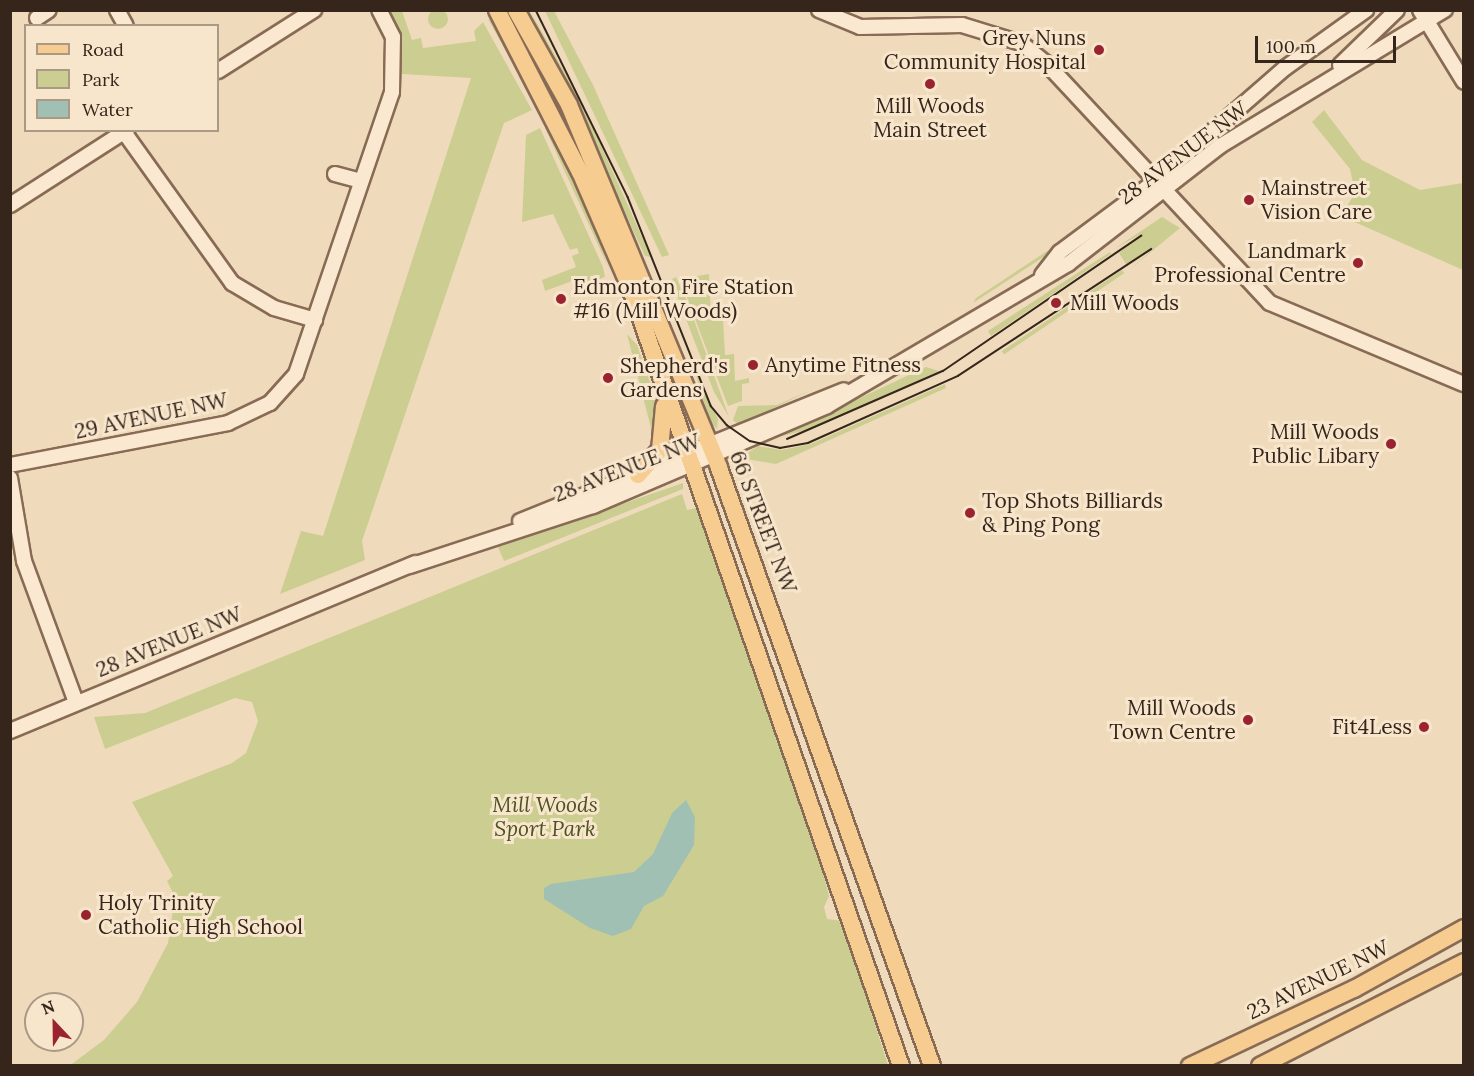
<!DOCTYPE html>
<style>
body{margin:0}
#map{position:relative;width:1474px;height:1076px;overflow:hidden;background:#efdbbc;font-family:Lora,serif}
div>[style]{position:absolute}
.green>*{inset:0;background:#cccd90;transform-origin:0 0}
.round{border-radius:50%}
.water>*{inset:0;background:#a1c0b4}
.roads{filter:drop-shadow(2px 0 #886b55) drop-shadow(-2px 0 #886b55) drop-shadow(0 2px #886b55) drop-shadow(0 -2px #886b55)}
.minor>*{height:14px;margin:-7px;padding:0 7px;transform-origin:7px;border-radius:7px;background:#fae9d0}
.major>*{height:16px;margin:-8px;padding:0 8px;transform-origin:8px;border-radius:8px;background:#f6cc91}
.tram>*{height:1.5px;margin:-0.75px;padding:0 0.75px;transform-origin:0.75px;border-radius:0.75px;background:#36251b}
.dots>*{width:16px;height:16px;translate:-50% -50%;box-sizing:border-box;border:3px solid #f7e6cc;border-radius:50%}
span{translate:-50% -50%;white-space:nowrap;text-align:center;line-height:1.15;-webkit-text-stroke:6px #f7e6cc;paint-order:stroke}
.poi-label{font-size:21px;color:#36251b}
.right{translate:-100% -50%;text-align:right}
.left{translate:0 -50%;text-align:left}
.street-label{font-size:21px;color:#36251b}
.park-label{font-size:21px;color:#4c5320;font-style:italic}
.frame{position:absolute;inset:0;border:12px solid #36251b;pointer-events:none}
.legend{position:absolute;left:24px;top:24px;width:195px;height:108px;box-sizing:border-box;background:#f7e6cc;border:2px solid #aa9985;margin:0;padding:8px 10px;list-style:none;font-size:18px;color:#36251b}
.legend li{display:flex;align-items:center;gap:12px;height:30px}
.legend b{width:30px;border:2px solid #aa9985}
.north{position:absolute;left:24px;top:992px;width:60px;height:60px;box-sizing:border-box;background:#f7e6cc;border:2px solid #aa9985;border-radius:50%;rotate:338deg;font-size:16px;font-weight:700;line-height:24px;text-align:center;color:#36251b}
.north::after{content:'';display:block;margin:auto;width:21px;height:27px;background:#99232f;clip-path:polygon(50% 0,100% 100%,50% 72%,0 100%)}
.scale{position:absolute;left:1255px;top:36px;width:141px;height:27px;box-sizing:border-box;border:3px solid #36251b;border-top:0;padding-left:8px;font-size:18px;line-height:21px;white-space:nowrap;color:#36251b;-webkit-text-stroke:4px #f7e6cc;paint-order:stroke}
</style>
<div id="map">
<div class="green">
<div class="round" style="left:428px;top:9px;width:20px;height:20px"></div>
<div style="clip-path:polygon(388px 11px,402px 11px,412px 40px,421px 38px,423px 48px,476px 41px,474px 31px,483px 22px,532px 110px,504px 123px,362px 541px,365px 560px,280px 594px,301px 531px,323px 536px,471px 78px,402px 74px,400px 43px)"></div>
<div style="clip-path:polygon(530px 11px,582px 103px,651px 257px,645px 256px)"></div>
<div style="clip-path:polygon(545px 11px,554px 11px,593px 85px,669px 255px,662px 257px)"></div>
<div style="clip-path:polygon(488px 19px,495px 23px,535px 105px,525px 86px)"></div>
<div style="clip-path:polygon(1324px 110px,1362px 160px,1420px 190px,1463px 183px,1463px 270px,1341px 216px,1355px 193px,1350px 169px,1312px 122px)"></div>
<div style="clip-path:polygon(540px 128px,603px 267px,605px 277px,581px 286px,578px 279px,545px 291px,542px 280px,576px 267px,572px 256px,579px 253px,577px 248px,570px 250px,553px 214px,522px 222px,526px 135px)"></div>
<div style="clip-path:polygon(545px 128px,551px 130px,580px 192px,610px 271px)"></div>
<div style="clip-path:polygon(1162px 217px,1180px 228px,1129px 270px,1152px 250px,1126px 264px,1119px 253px,1141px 234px,1114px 249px)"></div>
<div style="clip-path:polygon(1079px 230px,1059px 247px,973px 303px,976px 298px)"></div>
<div style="clip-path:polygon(1110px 252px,1111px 254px,991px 336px,988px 331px)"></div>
<div style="left:1122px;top:270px;width:4px;height:145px;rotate:56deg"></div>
<div style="clip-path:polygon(709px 274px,711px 318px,723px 318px,725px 355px,734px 354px,735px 381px,749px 378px,749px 383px,742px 384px,742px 401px,728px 406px,680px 279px)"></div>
<div style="clip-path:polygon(676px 277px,687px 301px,729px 417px,714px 392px,671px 280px)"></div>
<div style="clip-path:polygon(627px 334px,637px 345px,656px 400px,653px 436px)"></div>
<div style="clip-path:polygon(926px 367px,939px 371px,812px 429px,777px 437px)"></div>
<div style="clip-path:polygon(695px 370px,718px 419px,717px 429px,707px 418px)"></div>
<div style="clip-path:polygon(945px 384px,946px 388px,776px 464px,740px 458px,758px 446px,782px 450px,811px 444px)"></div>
<div style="clip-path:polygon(813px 389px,739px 425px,733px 420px,738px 406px,777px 405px)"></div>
<div style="clip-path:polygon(683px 483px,683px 489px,504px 561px,498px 547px)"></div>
<div style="clip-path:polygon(682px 494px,687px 510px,696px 508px,702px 517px,816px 843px,829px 896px,824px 907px,827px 919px,842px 921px,888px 1065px,69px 1066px,104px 1040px,137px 1002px,168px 943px,175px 897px,167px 881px,173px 876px,132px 802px,232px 763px,246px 753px,258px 721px,252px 702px,235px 698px,105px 749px,94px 717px,145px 713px)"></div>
</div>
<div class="water">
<div style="clip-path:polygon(686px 800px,695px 817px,694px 845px,663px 896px,644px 906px,631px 929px,613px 936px,590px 928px,544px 899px,544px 888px,551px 884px,634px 872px,653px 854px,672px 813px)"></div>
</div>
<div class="roads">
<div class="minor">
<div style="left:117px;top:10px;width:18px;rotate:61deg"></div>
<div style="left:819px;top:10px;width:44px;rotate:22.5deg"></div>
<div style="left:860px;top:27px;width:102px;rotate:-1.1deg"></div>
<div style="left:962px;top:25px;width:62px;rotate:17deg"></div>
<div style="left:1021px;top:43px;width:32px;rotate:39deg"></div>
<div style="left:1046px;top:63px;width:328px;rotate:47deg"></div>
<div style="left:1270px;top:303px;width:210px;rotate:22.7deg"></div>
<div style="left:1420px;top:10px;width:84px;rotate:58.6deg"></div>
<div style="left:37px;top:18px;width:14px;rotate:-34deg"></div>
<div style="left:1340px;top:65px;width:79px;rotate:-44deg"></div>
<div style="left:218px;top:71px;width:114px;rotate:-32.4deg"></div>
<div style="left:124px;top:132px;width:186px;rotate:54.4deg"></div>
<div style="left:232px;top:283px;width:49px;rotate:30.8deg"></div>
<div style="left:274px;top:308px;width:43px;rotate:16.3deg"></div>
<div style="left:335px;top:174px;width:27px;rotate:15deg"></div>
<div style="left:10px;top:205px;width:139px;rotate:-32.7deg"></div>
<div style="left:1042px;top:275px;width:29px;rotate:-52deg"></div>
<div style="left:1060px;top:252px;width:116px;rotate:-36.6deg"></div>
<div style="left:1153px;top:183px;width:175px;rotate:-41.1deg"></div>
<div style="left:1285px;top:68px;width:100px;rotate:-35.6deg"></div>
<div style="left:10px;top:465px;width:222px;rotate:-10.9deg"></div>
<div style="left:228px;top:423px;width:47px;rotate:-25.5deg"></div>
<div style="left:270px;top:403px;width:39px;rotate:-48deg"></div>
<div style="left:296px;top:374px;width:298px;rotate:-71.2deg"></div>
<div style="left:392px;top:92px;width:55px;rotate:-89deg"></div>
<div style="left:393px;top:37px;width:30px;rotate:-117deg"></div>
<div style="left:10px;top:478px;width:84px;rotate:80.4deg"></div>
<div style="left:24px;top:561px;width:150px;rotate:69.8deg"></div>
<div style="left:520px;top:521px;width:349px;rotate:-22deg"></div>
<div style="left:410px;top:566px;width:193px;rotate:-18.2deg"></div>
<div style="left:593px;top:506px;width:254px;rotate:-23.1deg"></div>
<div style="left:827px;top:406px;width:280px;rotate:-30.5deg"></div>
<div style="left:1068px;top:264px;width:192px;rotate:-37.8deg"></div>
<div style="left:1220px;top:146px;width:263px;rotate:-31.2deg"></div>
<div style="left:10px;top:731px;width:439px;rotate:-22.5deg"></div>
</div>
<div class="major">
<div style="left:497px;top:10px;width:182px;rotate:62.9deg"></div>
<div style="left:580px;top:172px;width:125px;rotate:66.5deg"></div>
<div style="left:630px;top:287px;width:825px;rotate:70.82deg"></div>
<div style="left:516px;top:10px;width:109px;rotate:60.8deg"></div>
<div style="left:569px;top:105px;width:393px;rotate:67.5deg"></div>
<div style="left:719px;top:468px;width:635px;rotate:70.39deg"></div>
<div style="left:638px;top:475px;width:33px;rotate:-49deg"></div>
<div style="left:660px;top:450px;width:44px;rotate:-84.8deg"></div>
<div style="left:1190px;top:1066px;width:181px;rotate:-25.2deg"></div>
<div style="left:1354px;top:989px;width:126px;rotate:-29deg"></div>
<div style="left:1260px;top:1066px;width:229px;rotate:-27deg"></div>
</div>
</div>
<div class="tram">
<div style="left:536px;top:10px;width:208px;rotate:63.8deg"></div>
<div style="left:628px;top:197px;width:225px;rotate:68.3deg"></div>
<div style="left:711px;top:406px;width:25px;rotate:50deg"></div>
<div style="left:727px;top:425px;width:28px;rotate:35deg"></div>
<div style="left:750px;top:441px;width:31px;rotate:13deg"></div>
<div style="left:780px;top:448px;width:28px;rotate:-10deg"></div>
<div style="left:808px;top:443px;width:164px;rotate:-24.1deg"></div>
<div style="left:958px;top:376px;width:231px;rotate:-33.3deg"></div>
<div style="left:787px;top:439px;width:170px;rotate:-23.6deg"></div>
<div style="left:943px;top:371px;width:240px;rotate:-34.3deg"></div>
</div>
<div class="dots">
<div style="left:1099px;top:50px;background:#99232f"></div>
<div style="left:930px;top:84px;background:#99232f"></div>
<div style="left:1249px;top:200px;background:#99232f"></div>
<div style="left:1358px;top:263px;background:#99232f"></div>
<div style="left:561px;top:299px;background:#99232f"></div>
<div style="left:1056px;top:303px;background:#99232f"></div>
<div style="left:753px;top:365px;background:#99232f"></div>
<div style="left:608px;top:378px;background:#99232f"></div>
<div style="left:1391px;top:444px;background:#99232f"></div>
<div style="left:970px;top:513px;background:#99232f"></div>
<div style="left:1248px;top:720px;background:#99232f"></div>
<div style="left:1424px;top:727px;background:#99232f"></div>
<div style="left:86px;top:915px;background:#99232f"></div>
</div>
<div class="poi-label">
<span class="right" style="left:1086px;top:50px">Grey Nuns<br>Community Hospital</span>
<span style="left:930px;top:118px">Mill Woods<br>Main Street</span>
<span class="left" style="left:1261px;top:200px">Mainstreet<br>Vision Care</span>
<span class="right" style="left:1346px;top:263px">Landmark<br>Professional Centre</span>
<span class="left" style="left:573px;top:299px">Edmonton Fire Station<br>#16 (Mill Woods)</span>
<span class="left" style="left:1070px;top:303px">Mill Woods</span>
<span class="left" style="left:765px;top:365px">Anytime Fitness</span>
<span class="left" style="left:620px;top:378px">Shepherd's<br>Gardens</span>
<span class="right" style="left:1379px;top:444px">Mill Woods<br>Public Libary</span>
<span class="left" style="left:982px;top:513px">Top Shots Billiards<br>&amp; Ping Pong</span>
<span class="right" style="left:1236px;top:720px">Mill Woods<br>Town Centre</span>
<span class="right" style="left:1412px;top:727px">Fit4Less</span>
<span class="left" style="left:98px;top:915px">Holy Trinity<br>Catholic High School</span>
</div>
<div class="street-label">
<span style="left:1183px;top:153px;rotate:-37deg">28 AVENUE NW</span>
<span style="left:151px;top:416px;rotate:-12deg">29 AVENUE NW</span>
<span style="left:627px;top:468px;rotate:-21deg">28 AVENUE NW</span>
<span style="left:763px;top:522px;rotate:69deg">66 STREET NW</span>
<span style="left:169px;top:642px;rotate:-22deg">28 AVENUE NW</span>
<span style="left:1318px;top:980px;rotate:-26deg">23 AVENUE NW</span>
</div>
<div class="park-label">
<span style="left:545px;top:817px">Mill Woods<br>Sport Park</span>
</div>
<div class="frame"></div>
<ul class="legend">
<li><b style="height:8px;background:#f6cc91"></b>Road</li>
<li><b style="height:16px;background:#cccd90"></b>Park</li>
<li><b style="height:16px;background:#a1c0b4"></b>Water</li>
</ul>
<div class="north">N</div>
<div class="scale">100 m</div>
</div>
